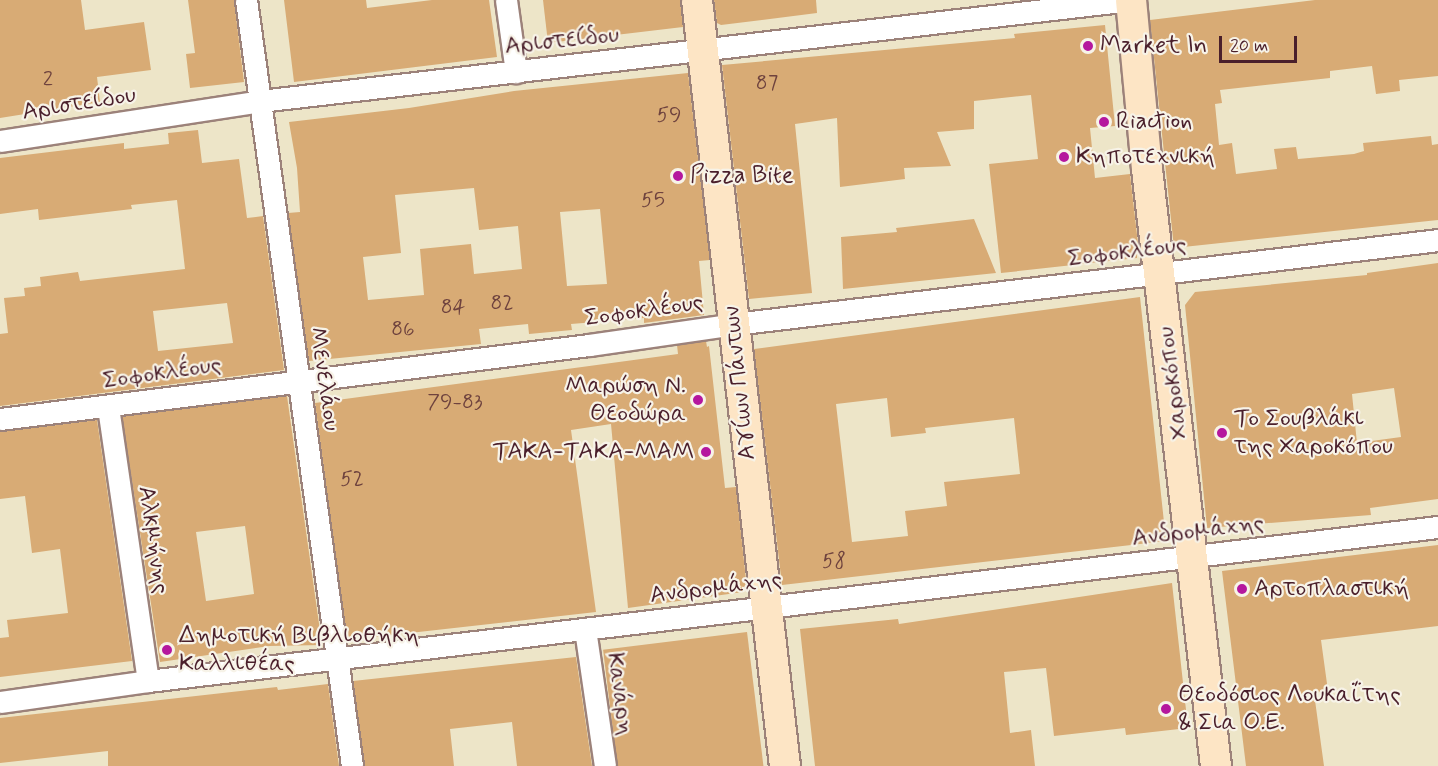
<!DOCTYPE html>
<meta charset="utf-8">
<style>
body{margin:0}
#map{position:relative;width:1438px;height:766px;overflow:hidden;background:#ede5c8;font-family:Mynerve,sans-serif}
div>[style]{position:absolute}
.building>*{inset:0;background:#d8ab75;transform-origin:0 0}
.roads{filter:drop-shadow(2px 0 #9c827a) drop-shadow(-2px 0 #9c827a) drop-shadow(0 2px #9c827a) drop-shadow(0 -2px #9c827a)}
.street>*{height:21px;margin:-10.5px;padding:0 10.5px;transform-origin:10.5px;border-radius:10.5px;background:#fff}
.secondary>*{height:30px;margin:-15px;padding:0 15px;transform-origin:15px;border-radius:15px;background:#fde5c5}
.dots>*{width:16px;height:16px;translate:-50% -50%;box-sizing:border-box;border:3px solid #f7f3e8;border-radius:50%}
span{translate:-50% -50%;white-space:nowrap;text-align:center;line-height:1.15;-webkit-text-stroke:4.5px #f7f3e8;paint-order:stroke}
.number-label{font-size:21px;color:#6e423e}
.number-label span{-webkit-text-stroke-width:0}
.street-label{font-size:24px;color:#4a1f2b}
.poi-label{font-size:24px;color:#4a1f2b}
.left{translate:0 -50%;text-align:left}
.right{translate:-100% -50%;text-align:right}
.scale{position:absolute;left:1219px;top:36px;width:78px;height:27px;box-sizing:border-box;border:3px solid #4a1f2b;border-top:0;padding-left:8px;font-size:18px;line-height:21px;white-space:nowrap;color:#4a1f2b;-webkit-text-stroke:4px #f7f3e8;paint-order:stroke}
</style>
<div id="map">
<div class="building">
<div style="clip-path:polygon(0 0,81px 0,85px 30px,144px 22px,151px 70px,97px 77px,100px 102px,0 118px)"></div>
<div style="clip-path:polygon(188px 0,234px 0,244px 82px,190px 88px,186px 54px,195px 53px)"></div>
<div style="clip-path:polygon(284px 0,366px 0,367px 8px,432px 0,489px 0,497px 57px,294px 82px)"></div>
<div style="clip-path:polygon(543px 0,680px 0,683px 27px,548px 43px)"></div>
<div style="clip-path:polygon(714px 0,816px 0,817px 13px,721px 25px,717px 23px)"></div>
<div style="clip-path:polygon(1315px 0,1438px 0,1438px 76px,1399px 80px,1400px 91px,1376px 94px,1372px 66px,1330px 71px,1330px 78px,1220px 90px,1222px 103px,1215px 104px,1219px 145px,1232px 143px,1236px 174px,1277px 169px,1274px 149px,1296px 147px,1298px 159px,1354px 154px,1364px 151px,1363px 143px,1431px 136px,1432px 145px,1438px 144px,1438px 220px,1174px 248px,1150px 20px)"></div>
<div style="clip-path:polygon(1105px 25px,1115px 126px,1090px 128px,1095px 178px,1130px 174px,1139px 252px,1137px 252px,1137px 258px,1001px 273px,989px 164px,1038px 159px,1031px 95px,974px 101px,974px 129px,937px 132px,951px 166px,904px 168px,905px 179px,840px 187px,837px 118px,795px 124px,812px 293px,749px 299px,722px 65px,1015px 38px,1014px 34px)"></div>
<div style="clip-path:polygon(evenodd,688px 73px,710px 260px,699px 261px,704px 315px,644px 323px,644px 318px,571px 324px,572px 330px,529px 334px,528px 324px,479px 329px,481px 344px,309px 361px,288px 213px,300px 212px,297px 168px,289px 122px,409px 108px,514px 91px,688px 73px,474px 188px,479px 230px,518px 226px,522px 269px,474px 274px,471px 244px,420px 249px,424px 295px,368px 300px,363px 257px,401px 253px,395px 195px,474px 188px,688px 73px,600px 209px,607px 284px,567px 286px,560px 212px,600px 209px)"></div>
<div style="clip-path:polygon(evenodd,198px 130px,202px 163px,239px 159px,247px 218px,263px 216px,284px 370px,0 406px,0 334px,8px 333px,4px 298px,25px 296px,24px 288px,41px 286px,40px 277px,78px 272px,80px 281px,185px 269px,177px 200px,131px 205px,132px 209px,39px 220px,38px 209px,0 214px,0 158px,124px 143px,124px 149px,169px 144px,168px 133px,198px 130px,227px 303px,233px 343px,158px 351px,153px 311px,227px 303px)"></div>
<div style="clip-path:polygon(974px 219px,996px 273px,843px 289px,841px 237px,897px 232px,896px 228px)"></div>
<div style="clip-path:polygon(evenodd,1438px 263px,1438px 499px,1370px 508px,1371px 515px,1207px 528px,1185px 305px,1195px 292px,1367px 275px,1367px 273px,1438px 263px,1394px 388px,1401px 437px,1357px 443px,1352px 394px,1394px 388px)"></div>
<div style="clip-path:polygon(evenodd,1140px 297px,1166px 541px,782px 585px,754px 349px,1140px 297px,887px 398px,891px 437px,926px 433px,925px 428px,1014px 418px,1020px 474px,944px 482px,947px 506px,905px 511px,908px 536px,852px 542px,836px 404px,887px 398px)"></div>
<div style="clip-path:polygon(706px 341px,707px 347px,709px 346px,725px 488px,736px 487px,747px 589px,743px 589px,743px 592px,628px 608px,611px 424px,571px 430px,596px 612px,347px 640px,315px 403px,678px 354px,677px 345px)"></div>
<div style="clip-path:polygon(evenodd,287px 396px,322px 645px,269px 646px,160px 662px,122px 416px,287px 396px,245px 526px,254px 594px,206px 601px,196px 532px,245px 526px)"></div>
<div style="clip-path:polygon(97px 420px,132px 661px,0 677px,0 638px,9px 637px,7px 620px,68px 613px,60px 549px,32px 553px,25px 496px,0 499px,0 432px)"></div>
<div style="clip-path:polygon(1438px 545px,1438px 626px,1321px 640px,1328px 691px,1314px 693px,1324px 766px,1246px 766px,1222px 571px)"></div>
<div style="clip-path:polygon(1172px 583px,1188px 728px,1126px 735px,1125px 728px,1054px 736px,1046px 668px,1004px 672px,1010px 733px,1031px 730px,1035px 766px,815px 766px,800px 629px,898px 619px,899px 624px)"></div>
<div style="left:747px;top:632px;width:135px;height:145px;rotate:83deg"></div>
<div style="clip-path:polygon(576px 657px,592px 766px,517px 766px,512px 722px,450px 729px,454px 766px,364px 766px,353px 681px)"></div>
<div style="clip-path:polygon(328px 684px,339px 766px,108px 766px,108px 751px,0 763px,0 718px,277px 687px,278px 690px)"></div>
</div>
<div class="roads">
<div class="street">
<div style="left:246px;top:0;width:773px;rotate:82.12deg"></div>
<div style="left:506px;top:0;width:73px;rotate:82.1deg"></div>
<div style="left:0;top:141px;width:263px;rotate:-8.7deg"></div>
<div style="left:260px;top:101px;width:876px;rotate:-6.62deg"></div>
<div style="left:108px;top:407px;width:277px;rotate:81.7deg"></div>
<div style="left:0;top:419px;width:594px;rotate:-7.16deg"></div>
<div style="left:589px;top:345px;width:147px;rotate:-8.2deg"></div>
<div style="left:734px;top:324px;width:709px;rotate:-6.8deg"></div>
<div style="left:585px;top:629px;width:138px;rotate:81.7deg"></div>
<div style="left:0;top:702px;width:149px;rotate:-8.1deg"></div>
<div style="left:148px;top:681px;width:1299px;rotate:-6.81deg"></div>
</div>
<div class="secondary">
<div style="left:697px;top:0;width:771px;rotate:83.45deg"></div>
<div style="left:1131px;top:0;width:170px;rotate:84.6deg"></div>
<div style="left:1147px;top:169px;width:601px;rotate:83.41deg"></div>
</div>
</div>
<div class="dots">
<div style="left:1088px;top:46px;background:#b5179e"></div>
<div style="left:1104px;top:122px;background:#b5179e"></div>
<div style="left:1064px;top:157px;background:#b5179e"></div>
<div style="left:678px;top:176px;background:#b5179e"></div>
<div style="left:698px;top:400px;background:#b5179e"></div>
<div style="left:1222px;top:433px;background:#b5179e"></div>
<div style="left:706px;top:452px;background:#b5179e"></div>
<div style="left:1242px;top:589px;background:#b5179e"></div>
<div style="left:167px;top:650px;background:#b5179e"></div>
<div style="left:1166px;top:709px;background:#b5179e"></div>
</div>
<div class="number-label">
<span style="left:48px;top:79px">2</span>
<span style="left:767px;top:83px">87</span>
<span style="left:669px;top:115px">59</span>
<span style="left:653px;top:200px">55</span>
<span style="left:502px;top:303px">82</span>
<span style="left:453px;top:307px">84</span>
<span style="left:403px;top:329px">86</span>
<span style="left:455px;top:402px">79-83</span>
<span style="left:352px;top:479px">52</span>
<span style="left:834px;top:561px">58</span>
</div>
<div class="street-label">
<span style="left:562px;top:41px;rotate:-6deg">Αριστείδου</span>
<span style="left:79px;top:104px;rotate:-9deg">Αριστείδου</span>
<span style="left:1127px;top:252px;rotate:-7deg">Σοφοκλέους</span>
<span style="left:644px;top:311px;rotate:-8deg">Σοφοκλέους</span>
<span style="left:162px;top:373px;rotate:-8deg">Σοφοκλέους</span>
<span style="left:324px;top:379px;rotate:82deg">Μενελάου</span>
<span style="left:740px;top:383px;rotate:-96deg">Αγίων Πάντων</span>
<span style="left:1173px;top:383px;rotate:-97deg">Χαροκόπου</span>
<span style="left:1198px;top:531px;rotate:-7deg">Ανδρομάχης</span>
<span style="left:153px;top:540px;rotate:82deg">Αλκμήνης</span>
<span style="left:716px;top:588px;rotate:-7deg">Ανδρομάχης</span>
<span style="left:620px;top:694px;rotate:82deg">Κανάρη</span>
</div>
<div class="poi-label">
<span class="left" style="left:1100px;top:46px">Market In</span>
<span class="left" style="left:1116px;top:122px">Riaction</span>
<span class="left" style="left:1076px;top:157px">Κηποτεχνική</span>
<span class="left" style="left:690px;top:176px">Pizza Bite</span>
<span class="right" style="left:686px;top:400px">Μαρώση Ν.<br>Θεοδώρα</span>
<span class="left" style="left:1234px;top:433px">Το Σουβλάκι<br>της Χαροκόπου</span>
<span class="right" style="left:694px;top:452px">ΤΑΚΑ-ΤΑΚΑ-ΜΑΜ</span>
<span class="left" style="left:1254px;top:589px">Αρτοπλαστική</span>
<span class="left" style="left:179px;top:650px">Δημοτική Βιβλιοθήκη<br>Καλλιθέας</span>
<span class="left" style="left:1178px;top:709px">Θεοδόσιος Λουκαΐτης<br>&amp; Σια Ο.Ε.</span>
</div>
<div class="scale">20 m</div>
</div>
